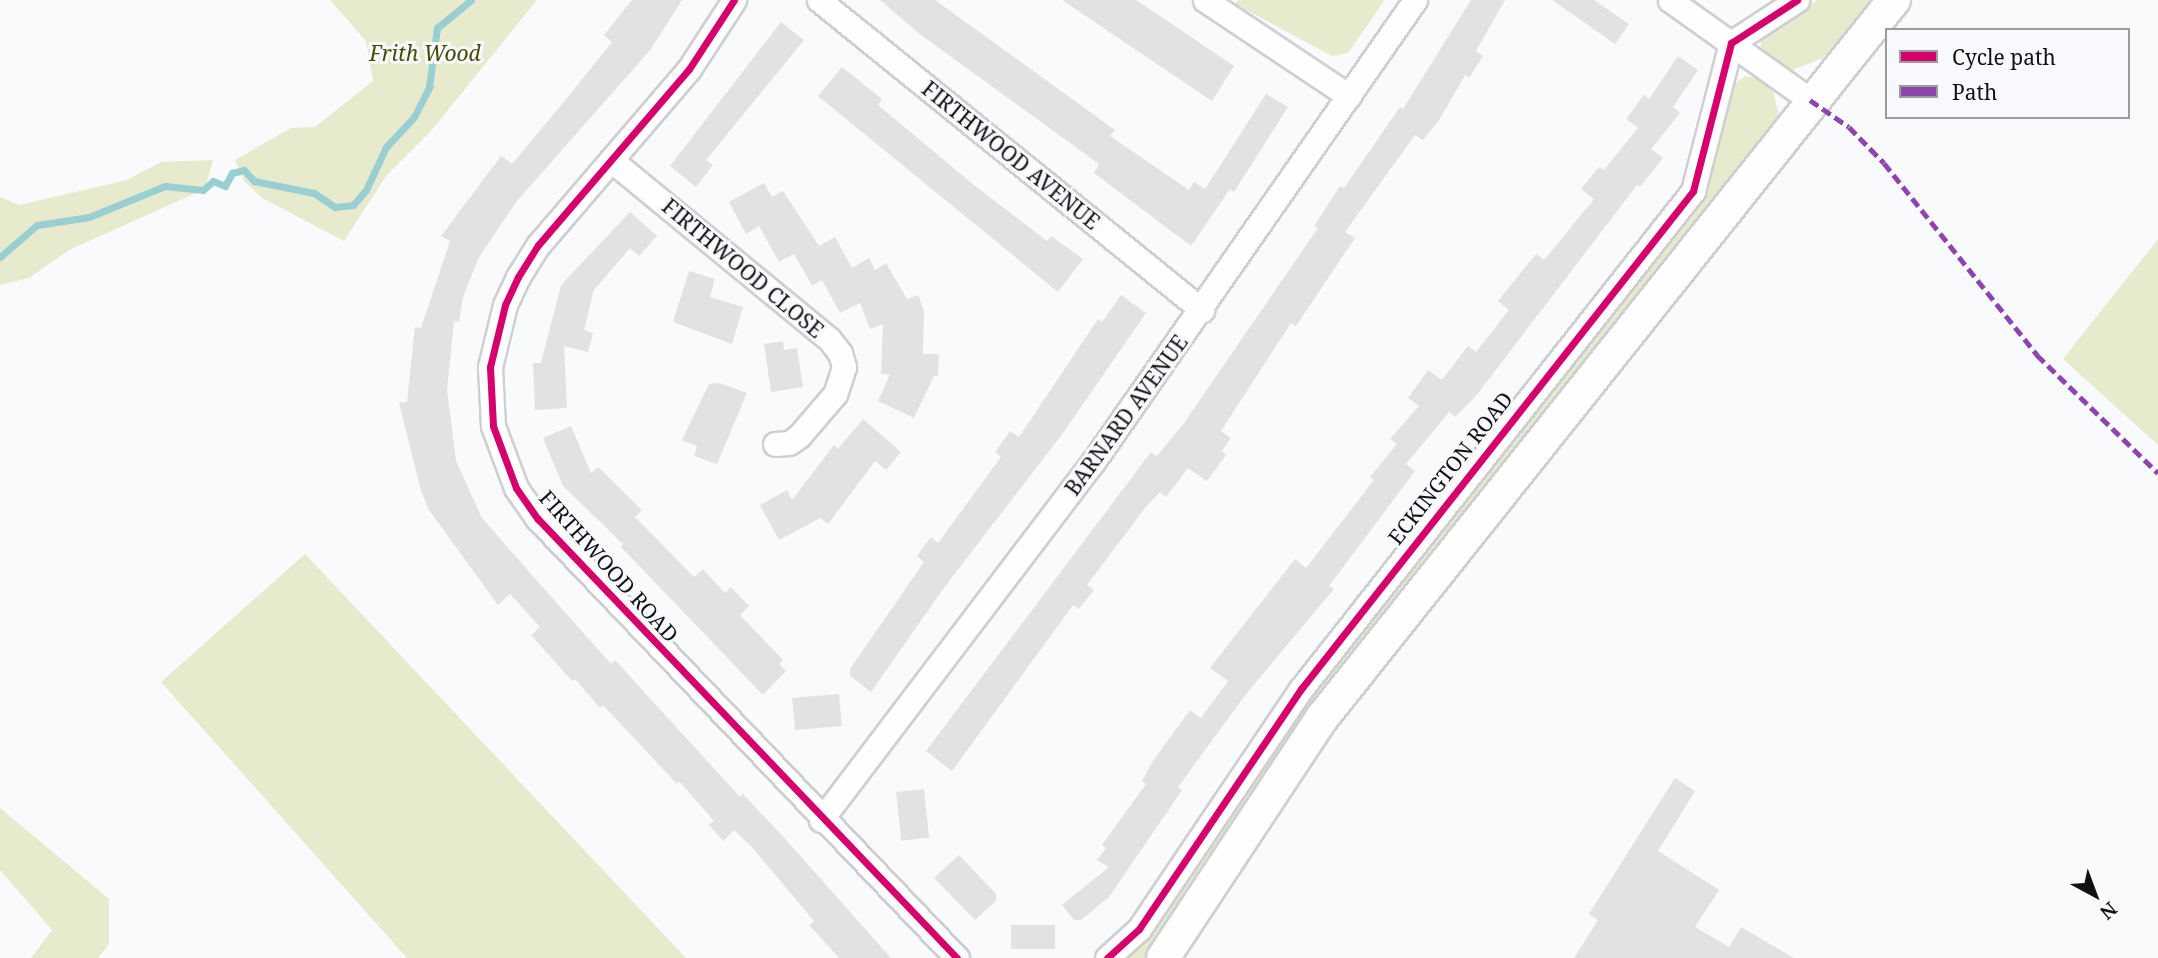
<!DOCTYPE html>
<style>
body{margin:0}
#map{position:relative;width:2158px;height:958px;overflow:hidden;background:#f9fafb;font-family:"Noto Serif",serif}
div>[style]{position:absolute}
.green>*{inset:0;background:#e7eacd}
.stream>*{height:7px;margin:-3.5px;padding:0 3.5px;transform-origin:3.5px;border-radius:3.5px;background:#99cfd2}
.building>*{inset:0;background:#e1e2e3;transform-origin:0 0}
.roads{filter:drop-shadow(2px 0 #cecfd0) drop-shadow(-2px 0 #cecfd0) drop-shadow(0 2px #cecfd0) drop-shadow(0 -2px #cecfd0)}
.street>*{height:23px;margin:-11.5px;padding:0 11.5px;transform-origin:11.5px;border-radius:11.5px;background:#fefefe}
.secondary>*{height:32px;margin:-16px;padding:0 16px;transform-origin:16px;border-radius:16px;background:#fefefe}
.quiet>*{height:5px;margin-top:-2.5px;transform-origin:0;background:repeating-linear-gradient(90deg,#8e44ad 0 10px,transparent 0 15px)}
.cycleway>*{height:7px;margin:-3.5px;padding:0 3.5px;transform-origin:3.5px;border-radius:3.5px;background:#d6006c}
span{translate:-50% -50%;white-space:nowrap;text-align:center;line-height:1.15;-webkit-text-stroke:6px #f8f9fc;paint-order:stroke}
.park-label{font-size:21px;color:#474a04;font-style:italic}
.street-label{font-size:21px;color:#101112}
.legend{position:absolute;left:1885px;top:28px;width:245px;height:91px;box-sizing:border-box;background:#f8f9fc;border:2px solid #9b9c9e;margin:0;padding:9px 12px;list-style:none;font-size:21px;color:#101112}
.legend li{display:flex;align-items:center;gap:14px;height:35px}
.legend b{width:35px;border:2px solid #9b9c9e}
.north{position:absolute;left:2060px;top:860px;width:70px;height:70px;-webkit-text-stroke:5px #f8f9fc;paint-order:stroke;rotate:139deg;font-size:19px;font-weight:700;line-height:28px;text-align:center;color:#101112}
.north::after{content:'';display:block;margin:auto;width:24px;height:32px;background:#101112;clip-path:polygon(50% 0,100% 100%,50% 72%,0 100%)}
</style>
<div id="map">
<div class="green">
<div style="clip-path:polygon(330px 0,537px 0,431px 131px,386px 176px,344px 241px,262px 198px,244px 181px,235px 160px,291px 128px,315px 127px,373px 81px,366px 41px)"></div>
<div style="clip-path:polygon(1238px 0,1382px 0,1384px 1px,1348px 53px,1332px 56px,1235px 4px)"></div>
<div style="clip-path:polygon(1817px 0,1877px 0,1823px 58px,1790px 71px,1761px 47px,1761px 34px)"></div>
<div style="clip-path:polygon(1745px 76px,1758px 78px,1773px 92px,1779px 115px,1236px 821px,1146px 958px,1120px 958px,1321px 675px,1705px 188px,1729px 98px,1733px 85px)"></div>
<div style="clip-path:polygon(213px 160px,205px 189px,69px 250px,29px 278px,0 285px,0 197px,19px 205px,127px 180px,161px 162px)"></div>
<div style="clip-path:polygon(2158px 239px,2158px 445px,2063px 359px)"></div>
<div style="clip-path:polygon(305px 554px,686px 958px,407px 958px,161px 682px)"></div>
<div style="clip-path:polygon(0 808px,109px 899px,109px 944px,98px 958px,31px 958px,52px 930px,0 870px)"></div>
</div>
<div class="stream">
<div style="left:0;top:257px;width:49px;rotate:-40.9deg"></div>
<div style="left:37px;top:225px;width:53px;rotate:-8.7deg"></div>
<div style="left:89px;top:217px;width:82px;rotate:-22.2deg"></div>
<div style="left:165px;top:186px;width:38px;rotate:6deg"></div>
<div style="left:203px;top:190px;width:13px;rotate:-42deg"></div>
<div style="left:213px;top:181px;width:13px;rotate:23deg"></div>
<div style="left:225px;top:186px;width:15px;rotate:-62deg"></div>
<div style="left:232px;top:173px;width:12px;rotate:-14deg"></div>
<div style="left:244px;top:170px;width:15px;rotate:48deg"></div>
<div style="left:254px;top:181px;width:61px;rotate:11.3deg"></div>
<div style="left:314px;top:193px;width:25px;rotate:34deg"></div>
<div style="left:335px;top:207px;width:18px;rotate:-6deg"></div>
<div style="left:353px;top:205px;width:20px;rotate:-49deg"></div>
<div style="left:366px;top:190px;width:47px;rotate:-65.1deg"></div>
<div style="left:386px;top:147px;width:41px;rotate:-47deg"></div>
<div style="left:414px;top:117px;width:34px;rotate:-63deg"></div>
<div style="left:429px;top:87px;width:60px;rotate:-82.3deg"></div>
<div style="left:437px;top:28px;width:44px;rotate:-39.5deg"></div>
</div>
<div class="building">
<div style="clip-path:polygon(632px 0,682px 0,651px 49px,517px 201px,479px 257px,463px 297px,459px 322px,454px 321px,447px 390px,456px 461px,482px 518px,538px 582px,611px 664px,615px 660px,740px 797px,743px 794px,788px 842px,891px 958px,839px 958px,809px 925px,814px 921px,752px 847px,734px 830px,723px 841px,709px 825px,714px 821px,679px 781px,677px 784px,603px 705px,600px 708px,575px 679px,572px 681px,531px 635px,540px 627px,510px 594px,498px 605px,429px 510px,421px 491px,399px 403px,407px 402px,415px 327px,421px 328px,450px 241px,441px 236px,501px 156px,512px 164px,558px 109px,612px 42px,604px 35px)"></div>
<div style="clip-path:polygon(880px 0,935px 0,1115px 130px,1110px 136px,1189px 190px,1194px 182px,1205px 189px,1266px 94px,1288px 107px,1234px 192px,1230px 189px,1191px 246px,1094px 173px,1099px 164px,921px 35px)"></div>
<div style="clip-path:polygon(1062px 0,1136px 0,1234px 66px,1212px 101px)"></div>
<div style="clip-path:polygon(1471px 0,1505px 0,1476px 51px,1483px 56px,1469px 78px,1465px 75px,1438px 122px,1423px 140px,1415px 135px,1345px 232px,1355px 238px,1296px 326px,1291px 323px,1221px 431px,1231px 438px,1222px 451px,1226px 455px,1207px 481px,1188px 468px,1166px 497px,1160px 492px,1145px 508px,1087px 585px,1094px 590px,1079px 609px,1073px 605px,952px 771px,926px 751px,1151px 452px,1157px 456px,1184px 423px,1318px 228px,1314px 226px,1340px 186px,1344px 188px,1400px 107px,1403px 109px)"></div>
<div style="clip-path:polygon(1552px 0,1594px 0,1629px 24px,1615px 44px)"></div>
<div style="clip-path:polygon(781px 22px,804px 40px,706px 160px,713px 165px,696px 187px,670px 166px)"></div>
<div style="clip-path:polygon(1678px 56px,1698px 70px,1673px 107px,1680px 113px,1651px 149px,1663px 158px,1640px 187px,1637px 185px,1476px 396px,1455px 417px,1449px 412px,1406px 464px,1415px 471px,1329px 586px,1334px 589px,1246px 694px,1178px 787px,1182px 790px,1109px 897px,1081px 920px,1074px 920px,1062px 905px,1109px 867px,1097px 860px,1106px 848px,1102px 845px,1146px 784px,1142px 781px,1153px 761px,1190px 710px,1201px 718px,1228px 681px,1210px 668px,1295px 559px,1306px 568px,1374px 480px,1370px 477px,1397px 444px,1390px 439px,1419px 406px,1408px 398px,1428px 370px,1442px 380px,1468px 346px,1476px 352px,1509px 310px,1498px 301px,1536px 254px,1544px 260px,1594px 199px,1581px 189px,1599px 167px,1604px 170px,1638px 128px,1626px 119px,1644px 95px,1649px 99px)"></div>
<div style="clip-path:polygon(842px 67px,882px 99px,878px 105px,975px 186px,1047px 241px,1051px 236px,1083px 259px,1058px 292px,818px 96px)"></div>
<div style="clip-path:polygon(764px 183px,772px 197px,783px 191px,819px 246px,835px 237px,852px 268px,869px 258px,875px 270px,886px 263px,907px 299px,918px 295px,924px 311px,923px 354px,939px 354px,938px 376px,934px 376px,914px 418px,878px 401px,890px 374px,881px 374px,883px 324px,870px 329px,860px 303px,840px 313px,822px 280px,812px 286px,794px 254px,779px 262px,759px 226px,746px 234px,729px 202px)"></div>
<div style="clip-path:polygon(630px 212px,657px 236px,639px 256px,630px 248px,594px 290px,584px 330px,593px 333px,588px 352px,564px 346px,567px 408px,535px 410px,533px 363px,541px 363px,561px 285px)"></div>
<div style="clip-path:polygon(689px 271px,715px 279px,710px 297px,743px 307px,732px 344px,673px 322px)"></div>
<div style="clip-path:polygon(1121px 295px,1146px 313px,1063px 433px,943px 589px,871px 692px,850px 676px,850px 669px,924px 562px,917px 556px,931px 537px,938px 543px,1001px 457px,995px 452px,1010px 431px,1019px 437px,1098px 319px,1102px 322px)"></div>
<div style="clip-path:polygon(783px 341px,784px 350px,797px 348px,803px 387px,771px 392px,764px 344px)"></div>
<div style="clip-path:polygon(719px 383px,747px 393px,717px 464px,694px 456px,697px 446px,682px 440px,709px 384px)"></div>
<div style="clip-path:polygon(863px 419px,901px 452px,886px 470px,875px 461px,828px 524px,820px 518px,779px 540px,760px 505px,787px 490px,792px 500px,834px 445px,838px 449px)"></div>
<div style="clip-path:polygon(571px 426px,591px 473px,598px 467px,642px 510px,635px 517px,694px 577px,703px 569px,725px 593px,731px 587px,749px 606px,740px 615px,783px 660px,779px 664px,786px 671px,763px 695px,621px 547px,623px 544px,563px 486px,543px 438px)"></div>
<div style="left:839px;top:694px;width:32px;height:47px;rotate:85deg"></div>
<div style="clip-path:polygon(1675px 778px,1695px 791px,1658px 851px,1719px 890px,1695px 927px,1729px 947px,1741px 927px,1794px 958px,1574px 958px,1598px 920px,1589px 914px)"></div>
<div style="left:924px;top:789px;width:49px;height:28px;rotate:84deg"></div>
<div style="clip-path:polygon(959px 855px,996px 894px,996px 901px,975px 920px,934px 878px)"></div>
<div style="left:1011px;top:925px;width:44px;height:24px"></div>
</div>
<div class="roads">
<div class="street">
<div style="left:734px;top:0;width:82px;rotate:123.1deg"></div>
<div style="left:689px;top:69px;width:232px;rotate:130.6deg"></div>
<div style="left:538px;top:245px;width:38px;rotate:122deg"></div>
<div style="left:518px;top:277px;width:31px;rotate:115deg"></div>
<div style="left:505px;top:305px;width:64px;rotate:103.6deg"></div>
<div style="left:490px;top:367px;width:59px;rotate:87.1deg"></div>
<div style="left:493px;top:426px;width:66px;rotate:69.6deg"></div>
<div style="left:516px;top:488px;width:38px;rotate:55deg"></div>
<div style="left:538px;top:519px;width:607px;rotate:46.34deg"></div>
<div style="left:819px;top:0;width:493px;rotate:39deg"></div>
<div style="left:1205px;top:0;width:173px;rotate:33.7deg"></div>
<div style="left:1670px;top:0;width:172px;rotate:35.5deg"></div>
<div style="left:611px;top:160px;width:282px;rotate:39.4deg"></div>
<div style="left:829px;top:339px;width:18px;rotate:52deg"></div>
<div style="left:840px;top:353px;width:15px;rotate:74deg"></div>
<div style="left:844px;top:367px;width:28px;rotate:108deg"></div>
<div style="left:835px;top:394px;width:55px;rotate:130.6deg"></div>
<div style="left:799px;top:436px;width:12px;rotate:145deg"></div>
<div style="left:789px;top:443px;width:14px;rotate:176deg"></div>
<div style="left:821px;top:820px;width:450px;rotate:-52.8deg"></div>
<div style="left:1093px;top:462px;width:563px;rotate:-55.12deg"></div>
<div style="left:1107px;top:958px;width:43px;rotate:-42.2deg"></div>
<div style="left:1139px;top:929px;width:290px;rotate:-56deg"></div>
<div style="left:1301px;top:689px;width:634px;rotate:-51.79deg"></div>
<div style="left:1693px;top:191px;width:153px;rotate:-75.6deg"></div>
<div style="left:1731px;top:43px;width:79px;rotate:-33.1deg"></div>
</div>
<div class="secondary">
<div style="left:1163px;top:958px;width:288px;rotate:-56.5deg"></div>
<div style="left:1322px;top:718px;width:918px;rotate:-51.46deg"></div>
</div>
</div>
<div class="quiet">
<div style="left:1810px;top:100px;width:47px;rotate:34.7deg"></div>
<div style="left:1849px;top:127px;width:50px;rotate:45.8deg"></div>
<div style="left:1884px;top:163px;width:246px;rotate:51.4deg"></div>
<div style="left:2037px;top:355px;width:169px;rotate:44.3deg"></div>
</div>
<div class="cycleway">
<div style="left:734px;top:0;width:82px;rotate:123.1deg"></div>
<div style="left:689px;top:69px;width:232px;rotate:130.6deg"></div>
<div style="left:538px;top:245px;width:38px;rotate:122deg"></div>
<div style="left:518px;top:277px;width:31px;rotate:115deg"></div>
<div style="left:505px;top:305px;width:64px;rotate:103.6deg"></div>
<div style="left:490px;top:367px;width:59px;rotate:87.1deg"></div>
<div style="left:493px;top:426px;width:66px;rotate:69.6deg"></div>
<div style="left:516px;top:488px;width:38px;rotate:55deg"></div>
<div style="left:538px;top:519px;width:607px;rotate:46.34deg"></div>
<div style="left:1107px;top:958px;width:43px;rotate:-42.2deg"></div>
<div style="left:1139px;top:929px;width:290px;rotate:-56deg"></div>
<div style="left:1301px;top:689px;width:634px;rotate:-51.79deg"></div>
<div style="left:1693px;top:191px;width:153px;rotate:-75.6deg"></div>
<div style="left:1731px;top:43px;width:79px;rotate:-33.1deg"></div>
</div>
<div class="park-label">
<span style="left:425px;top:53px">Frith Wood</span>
</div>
<div class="street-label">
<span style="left:1011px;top:155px;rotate:39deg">FIRTHWOOD AVENUE</span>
<span style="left:743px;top:268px;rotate:40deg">FIRTHWOOD CLOSE</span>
<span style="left:1126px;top:415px;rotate:-54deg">BARNARD AVENUE</span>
<span style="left:1450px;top:468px;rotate:-52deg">ECKINGTON ROAD</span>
<span style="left:609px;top:566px;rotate:48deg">FIRTHWOOD ROAD</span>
</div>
<ul class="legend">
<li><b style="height:9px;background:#d6006c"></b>Cycle path</li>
<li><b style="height:9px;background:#8e44ad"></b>Path</li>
</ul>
<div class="north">N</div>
</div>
